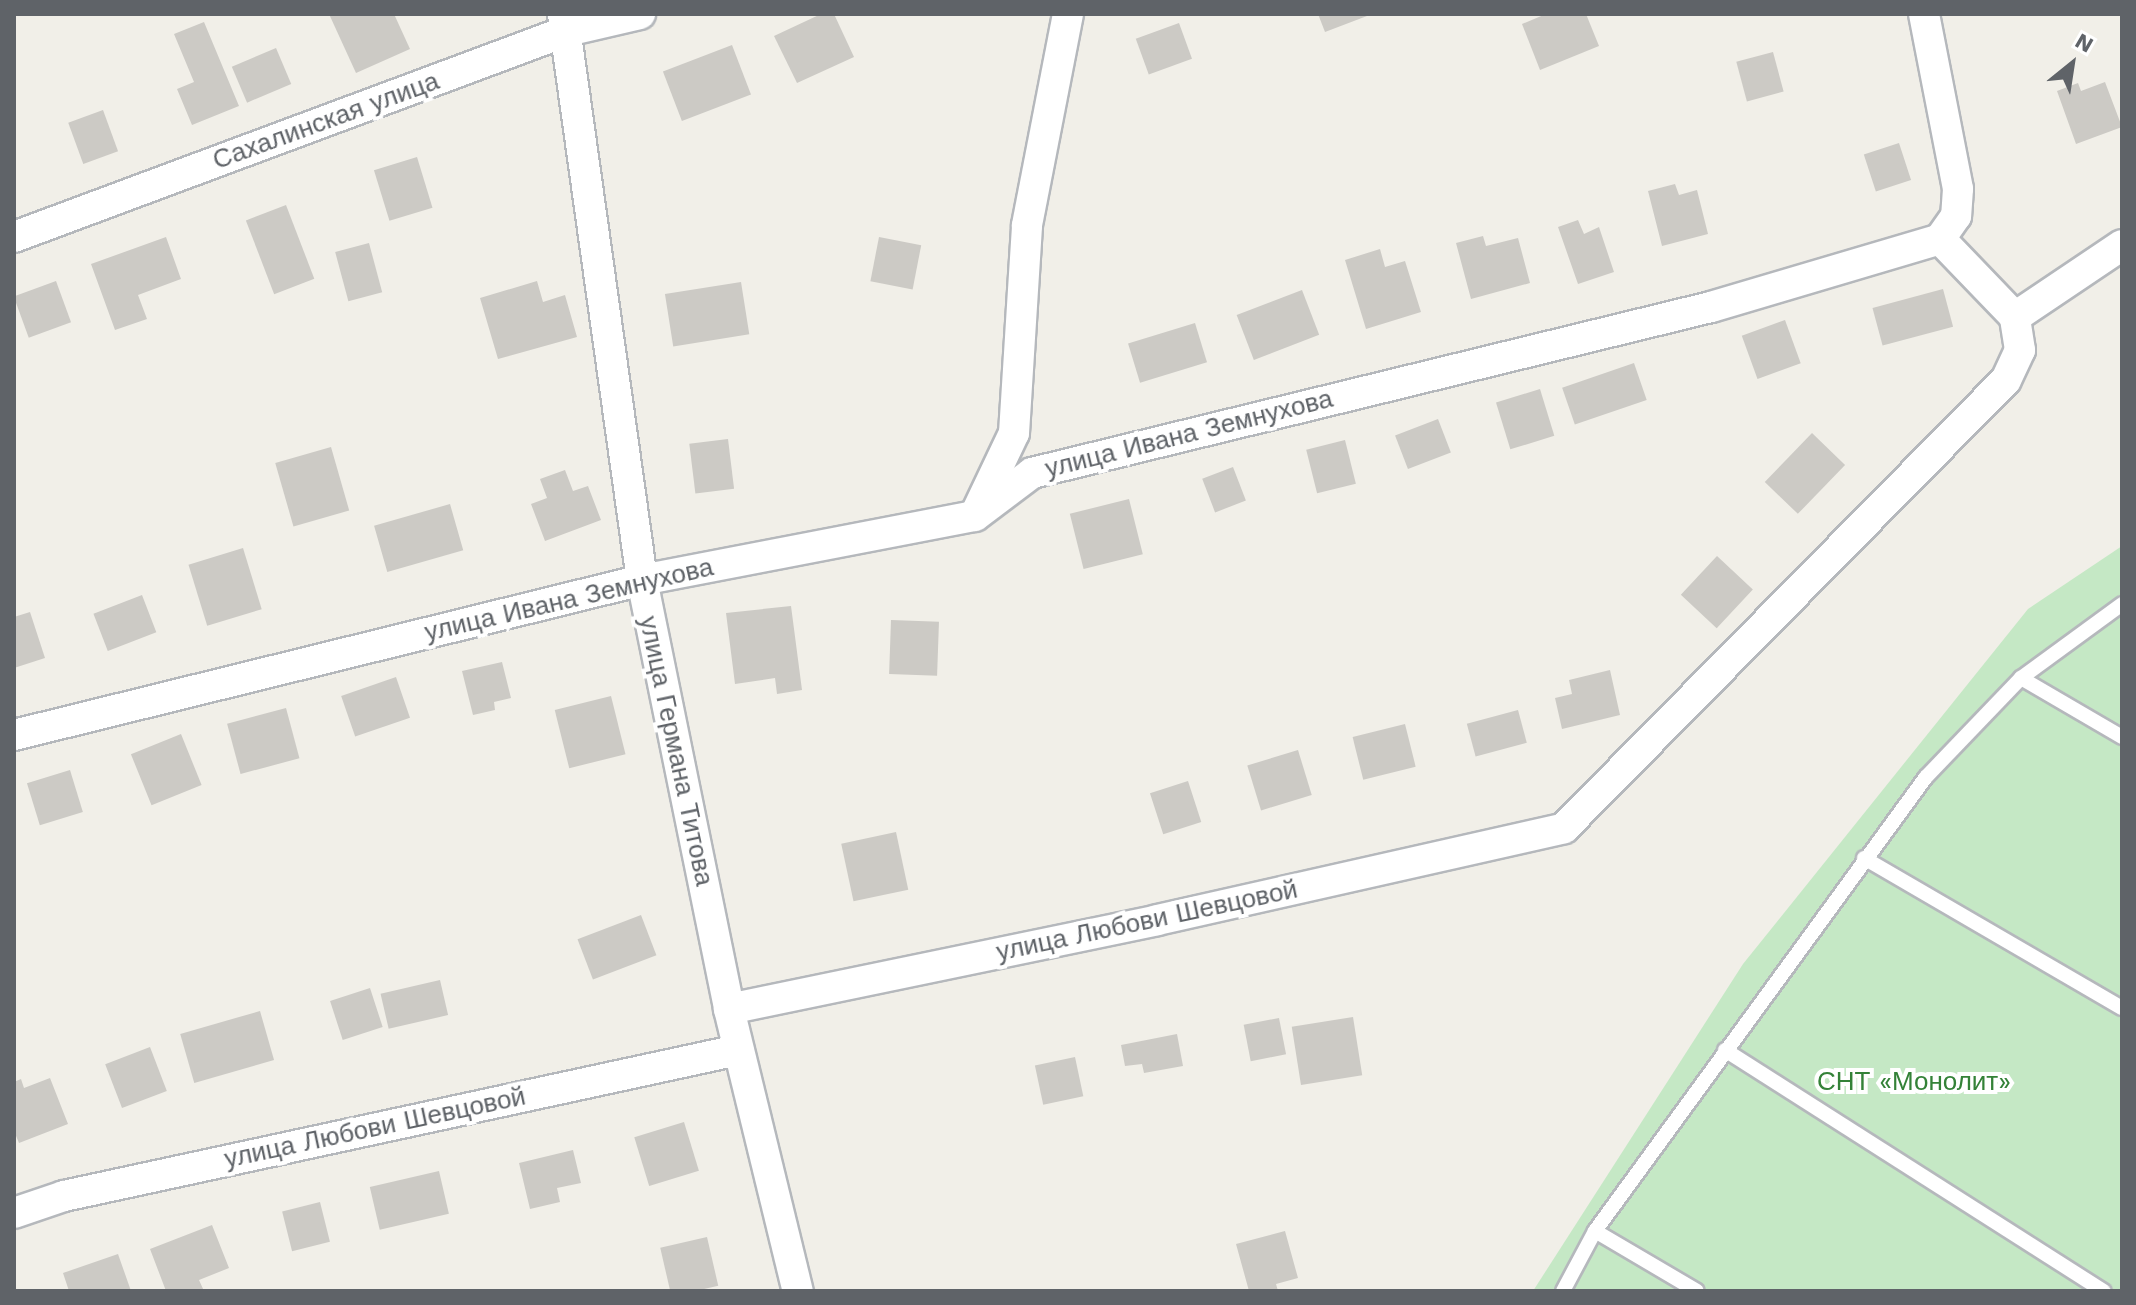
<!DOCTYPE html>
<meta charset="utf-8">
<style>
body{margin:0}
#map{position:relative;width:2136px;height:1305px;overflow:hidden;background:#f1efe8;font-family:"Work Sans",sans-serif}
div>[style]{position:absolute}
.green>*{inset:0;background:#c5e8c5}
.building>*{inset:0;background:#cccac5;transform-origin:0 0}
.roads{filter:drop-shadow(2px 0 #b5b8bc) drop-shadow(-2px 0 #b5b8bc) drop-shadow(0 2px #b5b8bc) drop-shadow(0 -2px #b5b8bc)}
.lane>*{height:14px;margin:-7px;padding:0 7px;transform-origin:7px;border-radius:7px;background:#fff}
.street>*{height:30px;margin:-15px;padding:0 15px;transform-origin:15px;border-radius:15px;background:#fff}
span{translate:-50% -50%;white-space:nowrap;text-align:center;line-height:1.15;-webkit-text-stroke:8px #fff;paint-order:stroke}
.street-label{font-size:26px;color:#5f6368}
.park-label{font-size:26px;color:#348238}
.frame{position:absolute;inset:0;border:16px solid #5f6368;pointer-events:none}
.north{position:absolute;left:2032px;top:24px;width:80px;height:80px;-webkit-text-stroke:6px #fff;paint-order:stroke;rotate:30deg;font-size:22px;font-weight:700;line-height:32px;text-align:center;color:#5f6368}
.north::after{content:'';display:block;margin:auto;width:28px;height:36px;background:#5f6368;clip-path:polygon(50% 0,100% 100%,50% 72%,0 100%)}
</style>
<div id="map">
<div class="green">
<div style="clip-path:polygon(2122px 546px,2122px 1291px,1533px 1291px,1743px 964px,2028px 609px)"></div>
</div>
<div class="building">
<div style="clip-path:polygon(329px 14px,394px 14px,410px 49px,356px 73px)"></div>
<div style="clip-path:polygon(821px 14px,834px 14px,854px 57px,797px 83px,774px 36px)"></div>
<div style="clip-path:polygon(1318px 14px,1366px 14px,1367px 16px,1325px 32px)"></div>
<div style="clip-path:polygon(1546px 14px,1586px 14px,1599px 46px,1540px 70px,1522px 24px)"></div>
<div style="clip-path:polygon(204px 22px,239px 106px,192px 125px,177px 89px,194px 82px,174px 34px)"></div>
<div style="left:1179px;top:23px;width:38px;height:46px;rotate:70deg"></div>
<div style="left:732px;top:45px;width:53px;height:74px;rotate:69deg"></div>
<div style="left:276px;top:48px;width:39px;height:48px;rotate:67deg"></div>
<div style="left:1773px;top:52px;width:41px;height:38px;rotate:75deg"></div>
<div style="clip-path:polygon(2105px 82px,2122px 127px,2076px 144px,2057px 91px,2078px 83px,2081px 91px)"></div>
<div style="left:103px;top:110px;width:44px;height:37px;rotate:70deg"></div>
<div style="left:1899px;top:143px;width:39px;height:37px;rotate:72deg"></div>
<div style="left:417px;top:157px;width:53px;height:45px;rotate:73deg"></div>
<div style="clip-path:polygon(1675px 184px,1679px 195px,1697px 190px,1708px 234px,1662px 246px,1648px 191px)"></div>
<div style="left:286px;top:205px;width:79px;height:43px;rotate:69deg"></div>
<div style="clip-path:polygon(1578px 220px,1584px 234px,1599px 227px,1614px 272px,1578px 284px,1558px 227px)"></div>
<div style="clip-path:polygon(1483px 236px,1486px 246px,1518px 238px,1530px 283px,1471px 299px,1456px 243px)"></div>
<div style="clip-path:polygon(166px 237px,181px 279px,138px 295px,147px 319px,115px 330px,91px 264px)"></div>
<div style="left:879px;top:237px;width:43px;height:45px;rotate:11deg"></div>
<div style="left:369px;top:243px;width:51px;height:35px;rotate:75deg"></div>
<div style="clip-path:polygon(1380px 249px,1385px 267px,1405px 261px,1421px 312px,1366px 329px,1345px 260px)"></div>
<div style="left:56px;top:281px;width:44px;height:45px;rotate:70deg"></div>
<div style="clip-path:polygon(537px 281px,543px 302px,565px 295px,577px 337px,498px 359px,480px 298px)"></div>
<div style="left:741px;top:282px;width:53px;height:77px;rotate:81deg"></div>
<div style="left:1943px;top:289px;width:39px;height:73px;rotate:75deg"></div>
<div style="left:1302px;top:290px;width:48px;height:70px;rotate:69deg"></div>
<div style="left:1785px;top:320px;width:46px;height:46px;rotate:70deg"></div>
<div style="left:1195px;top:323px;width:41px;height:70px;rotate:73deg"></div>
<div style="left:1634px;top:363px;width:39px;height:76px;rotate:71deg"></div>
<div style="left:1540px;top:389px;width:49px;height:46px;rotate:73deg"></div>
<div style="left:1438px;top:419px;width:36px;height:46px;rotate:69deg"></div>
<div style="left:1812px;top:433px;width:46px;height:68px;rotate:44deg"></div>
<div style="left:728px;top:439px;width:50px;height:39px;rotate:83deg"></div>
<div style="left:1345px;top:440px;width:45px;height:40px;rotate:76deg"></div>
<div style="left:331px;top:447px;width:66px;height:58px;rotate:74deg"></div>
<div style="left:1233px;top:467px;width:36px;height:33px;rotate:69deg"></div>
<div style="clip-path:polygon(565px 470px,573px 491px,588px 486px,601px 520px,545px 541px,531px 504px,547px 498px,540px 479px)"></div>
<div style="left:1129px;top:499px;width:57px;height:61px;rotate:76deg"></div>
<div style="left:450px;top:504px;width:48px;height:79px;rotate:74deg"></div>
<div style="left:243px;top:548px;width:64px;height:57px;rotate:73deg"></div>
<div style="left:1717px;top:556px;width:49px;height:53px;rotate:43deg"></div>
<div style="left:142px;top:595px;width:40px;height:52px;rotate:69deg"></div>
<div style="clip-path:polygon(791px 606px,802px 690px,777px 694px,775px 678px,735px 684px,726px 613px)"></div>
<div style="clip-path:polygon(30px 612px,45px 658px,14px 668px,14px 617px)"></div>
<div style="left:891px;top:620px;width:48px;height:54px;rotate:2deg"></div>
<div style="clip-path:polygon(502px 662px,511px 698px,494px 702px,495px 710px,473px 715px,462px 671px)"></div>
<div style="clip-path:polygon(1610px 670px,1620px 715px,1562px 729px,1555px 698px,1572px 694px,1569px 680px)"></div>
<div style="left:396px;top:677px;width:43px;height:58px;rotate:71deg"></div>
<div style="left:611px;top:696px;width:60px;height:58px;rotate:76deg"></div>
<div style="left:286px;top:708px;width:52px;height:61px;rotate:75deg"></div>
<div style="left:1518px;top:710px;width:34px;height:53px;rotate:75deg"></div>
<div style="left:1405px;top:724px;width:44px;height:54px;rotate:76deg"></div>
<div style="left:181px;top:734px;width:55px;height:54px;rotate:68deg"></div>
<div style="left:1298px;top:750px;width:47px;height:53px;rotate:73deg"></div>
<div style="left:70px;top:770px;width:44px;height:45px;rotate:73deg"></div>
<div style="left:1188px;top:781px;width:43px;height:40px;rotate:72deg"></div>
<div style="left:896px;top:832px;width:59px;height:56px;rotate:78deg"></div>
<div style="left:641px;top:915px;width:43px;height:68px;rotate:69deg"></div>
<div style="left:440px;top:980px;width:36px;height:61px;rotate:77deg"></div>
<div style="left:370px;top:988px;width:41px;height:42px;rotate:72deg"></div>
<div style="left:260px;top:1011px;width:51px;height:83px;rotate:74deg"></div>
<div style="left:1353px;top:1017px;width:59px;height:62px;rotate:81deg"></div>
<div style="left:1279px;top:1018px;width:37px;height:36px;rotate:79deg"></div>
<div style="clip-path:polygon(1177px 1034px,1183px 1066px,1144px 1073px,1142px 1064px,1125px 1066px,1121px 1045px)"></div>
<div style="left:150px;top:1047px;width:47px;height:48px;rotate:69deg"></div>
<div style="left:1075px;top:1057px;width:40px;height:41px;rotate:78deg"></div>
<div style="clip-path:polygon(50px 1078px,68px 1124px,19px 1143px,14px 1131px,14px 1082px,21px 1079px,24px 1088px)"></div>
<div style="left:684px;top:1122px;width:51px;height:52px;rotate:73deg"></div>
<div style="clip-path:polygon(573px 1150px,581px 1183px,557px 1188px,560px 1202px,530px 1209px,519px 1163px)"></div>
<div style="left:439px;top:1171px;width:44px;height:71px;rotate:77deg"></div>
<div style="left:320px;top:1202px;width:41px;height:39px;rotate:76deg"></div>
<div style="clip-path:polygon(212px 1225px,229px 1268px,199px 1280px,204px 1291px,166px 1291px,150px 1249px)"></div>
<div style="clip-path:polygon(1285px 1231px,1298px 1278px,1276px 1284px,1278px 1291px,1249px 1291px,1236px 1244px)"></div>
<div style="left:707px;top:1237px;width:50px;height:48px;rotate:77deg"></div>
<div style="clip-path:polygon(118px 1254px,131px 1291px,69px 1291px,63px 1273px)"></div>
</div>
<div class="roads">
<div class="lane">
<div style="left:2021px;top:678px;width:117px;rotate:30.3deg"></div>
<div style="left:1864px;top:858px;width:298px;rotate:30.2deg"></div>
<div style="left:1725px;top:1050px;width:449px;rotate:32.5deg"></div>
<div style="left:1595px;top:1231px;width:118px;rotate:30.5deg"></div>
<div style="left:1563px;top:1291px;width:68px;rotate:-61.9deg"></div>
<div style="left:1595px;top:1231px;width:562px;rotate:-53.91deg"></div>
<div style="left:1926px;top:777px;width:137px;rotate:-46.2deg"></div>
<div style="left:2021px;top:678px;width:125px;rotate:-36.2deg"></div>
</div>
<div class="street">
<div style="left:563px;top:14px;width:571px;rotate:82.05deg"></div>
<div style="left:642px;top:580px;width:438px;rotate:78.5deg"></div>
<div style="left:729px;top:1009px;width:290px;rotate:76.3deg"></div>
<div style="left:1924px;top:14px;width:178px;rotate:79deg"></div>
<div style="left:1958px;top:189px;width:27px;rotate:94deg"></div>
<div style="left:1956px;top:216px;width:28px;rotate:125deg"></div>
<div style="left:14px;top:237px;width:590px;rotate:-20.43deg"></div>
<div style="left:567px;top:31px;width:75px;rotate:-13.1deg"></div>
<div style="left:977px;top:511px;width:86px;rotate:-64.6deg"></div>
<div style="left:1014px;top:433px;width:208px;rotate:-86.4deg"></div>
<div style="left:1027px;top:225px;width:215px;rotate:-79deg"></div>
<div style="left:14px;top:735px;width:647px;rotate:-13.86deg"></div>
<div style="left:642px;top:580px;width:339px;rotate:-10.9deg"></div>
<div style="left:975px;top:516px;width:71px;rotate:-37deg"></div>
<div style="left:1032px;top:473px;width:699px;rotate:-13.74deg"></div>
<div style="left:1711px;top:307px;width:239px;rotate:-16.5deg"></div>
<div style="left:1940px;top:239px;width:108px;rotate:46.1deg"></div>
<div style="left:729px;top:1009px;width:437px;rotate:-11.7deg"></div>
<div style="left:1157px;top:920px;width:417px;rotate:-12.7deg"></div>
<div style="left:1564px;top:828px;width:629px;rotate:-45.39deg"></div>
<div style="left:2006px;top:380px;width:33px;rotate:-65deg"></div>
<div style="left:2020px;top:350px;width:33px;rotate:-99deg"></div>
<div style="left:2015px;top:317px;width:129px;rotate:-33.9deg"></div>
<div style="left:14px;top:1213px;width:53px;rotate:-18.8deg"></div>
<div style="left:64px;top:1196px;width:690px;rotate:-12.22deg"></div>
</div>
</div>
<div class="street-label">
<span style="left:326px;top:121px;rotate:-20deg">Сахалинская улица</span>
<span style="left:1189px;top:434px;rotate:-14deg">улица Ивана Земнухова</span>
<span style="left:569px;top:600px;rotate:-13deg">улица Ивана Земнухова</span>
<span style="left:676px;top:751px;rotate:78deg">улица Германа Титова</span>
<span style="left:1147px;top:921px;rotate:-12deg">улица Любови Шевцовой</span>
<span style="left:375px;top:1128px;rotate:-12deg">улица Любови Шевцовой</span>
</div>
<div class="park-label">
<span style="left:1914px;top:1082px">СНТ «Монолит»</span>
</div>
<div class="frame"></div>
<div class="north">N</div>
</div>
